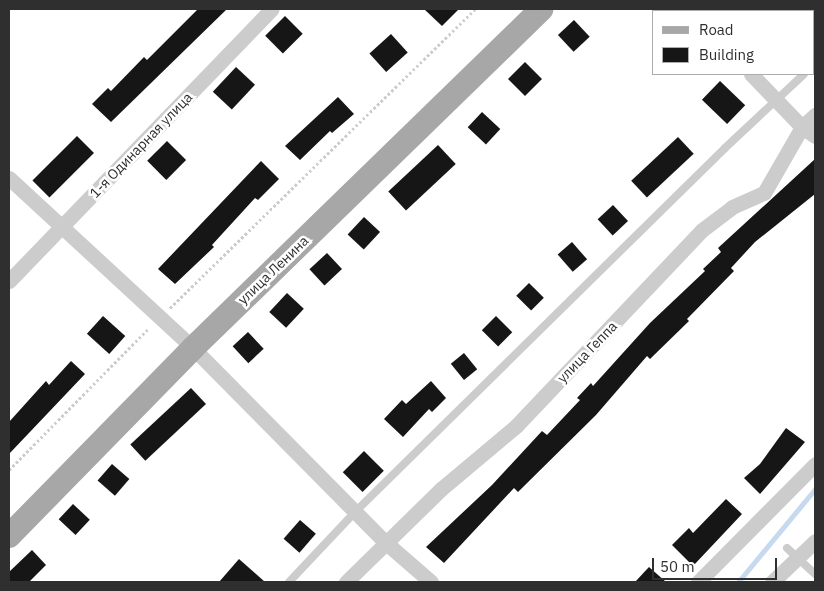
<!DOCTYPE html>
<meta charset="utf-8">
<style>
body{margin:0}
#map{position:relative;width:824px;height:591px;overflow:hidden;background:#fff;font-family:"IBM Plex Sans",sans-serif}
div>[style]{position:absolute}
.stream>*{height:5px;margin:-2.5px;padding:0 2.5px;transform-origin:2.5px;border-radius:2.5px;background:#c6d9ef}
.building>*{inset:0;background:#161616;transform-origin:0 0}
.path>*{height:3px;margin-top:-1.5px;transform-origin:0;background:repeating-linear-gradient(90deg,#ccc 0 2.5px,transparent 0 5px)}
.lane>*{height:8px;margin:-4px;padding:0 4px;transform-origin:4px;border-radius:4px;background:#ccc}
.street>*{height:15px;margin:-7.5px;padding:0 7.5px;transform-origin:7.5px;border-radius:7.5px;background:#ccc}
.primary>*{height:24px;margin:-12px;padding:0 12px;transform-origin:12px;border-radius:12px;background:#a7a7a7}
span{translate:-50% -50%;white-space:nowrap;text-align:center;line-height:1.15;-webkit-text-stroke:5px #fff;paint-order:stroke}
.street-label{font-size:14px;color:#2f2f2f}
.frame{position:absolute;inset:0;border:10px solid #2f2f2f;pointer-events:none}
.legend{position:absolute;left:652px;top:10px;width:162px;height:65px;box-sizing:border-box;background:#fff;border:1px solid #acacac;margin:0;padding:6px 9px;list-style:none;font-size:15px;color:#2f2f2f}
.legend li{display:flex;align-items:center;gap:10px;height:25px}
.legend b{width:25px;border:1px solid #acacac}
.scale{position:absolute;left:652px;top:558px;width:125px;height:22px;box-sizing:border-box;border:2px solid #2f2f2f;border-top:0;padding-left:6px;font-size:15px;line-height:18px;white-space:nowrap;color:#2f2f2f;-webkit-text-stroke:4px #fff;paint-order:stroke}
</style>
<div id="map">
<div class="stream">
<div style="left:738px;top:582px;width:121px;rotate:-50.4deg"></div>
</div>
<div class="building">
<div style="clip-path:polygon(198px 9px,227px 9px,111px 122px,92px 104px,108px 88px,111px 91px,144px 57px,147px 60px)"></div>
<div style="clip-path:polygon(424px 9px,459px 9px,442px 26px)"></div>
<div style="left:285px;top:16px;width:25px;height:28px;rotate:45deg"></div>
<div style="left:574px;top:20px;width:23px;height:22px;rotate:47deg"></div>
<div style="left:391px;top:34px;width:25px;height:29px;rotate:48deg"></div>
<div style="left:525px;top:62px;width:24px;height:24px;rotate:45deg"></div>
<div style="left:236px;top:67px;width:26px;height:34px;rotate:43deg"></div>
<div style="left:720px;top:81px;width:35px;height:26px;rotate:44deg"></div>
<div style="clip-path:polygon(338px 97px,354px 114px,332px 133px,330px 131px,300px 160px,285px 146px)"></div>
<div style="left:482px;top:112px;width:25px;height:21px;rotate:43deg"></div>
<div style="left:77px;top:136px;width:24px;height:63px;rotate:45deg"></div>
<div style="left:678px;top:137px;width:23px;height:64px;rotate:47deg"></div>
<div style="left:167px;top:141px;width:27px;height:28px;rotate:45deg"></div>
<div style="left:438px;top:145px;width:26px;height:68px;rotate:47deg"></div>
<div style="clip-path:polygon(815px 159px,815px 194px,755px 242px,731px 268px,734px 271px,687px 319px,689px 321px,650px 359px,647px 356px,596px 415px,518px 492px,514px 488px,444px 563px,426px 547px,492px 485px,542px 431px,547px 435px,580px 400px,577px 398px,591px 383px,593px 386px,650px 323px,705px 271px,703px 269px,721px 252px,718px 248px)"></div>
<div style="clip-path:polygon(261px 161px,279px 179px,258px 200px,255px 198px,212px 245px,214px 247px,175px 284px,158px 269px)"></div>
<div style="left:613px;top:205px;width:22px;height:21px;rotate:47deg"></div>
<div style="left:364px;top:217px;width:22px;height:24px;rotate:43deg"></div>
<div style="left:572px;top:242px;width:23px;height:19px;rotate:49deg"></div>
<div style="left:327px;top:253px;width:22px;height:24px;rotate:47deg"></div>
<div style="left:529px;top:283px;width:21px;height:18px;rotate:45deg"></div>
<div style="left:287px;top:293px;width:23px;height:26px;rotate:43deg"></div>
<div style="left:103px;top:316px;width:30px;height:24px;rotate:42deg"></div>
<div style="left:496px;top:316px;width:23px;height:20px;rotate:45deg"></div>
<div style="left:248px;top:332px;width:23px;height:21px;rotate:47deg"></div>
<div style="left:464px;top:353px;width:21px;height:17px;rotate:51deg"></div>
<div style="clip-path:polygon(71px 361px,85px 374px,9px 454px,9px 422px,46px 381px,49px 385px)"></div>
<div style="clip-path:polygon(431px 381px,446px 398px,432px 412px,429px 409px,403px 437px,384px 419px,402px 400px,406px 404px)"></div>
<div style="left:191px;top:388px;width:22px;height:83px;rotate:47deg"></div>
<div style="clip-path:polygon(786px 428px,805px 442px,760px 494px,744px 478px,760px 464px)"></div>
<div style="left:364px;top:451px;width:28px;height:30px;rotate:45deg"></div>
<div style="left:112px;top:464px;width:23px;height:22px;rotate:41deg"></div>
<div style="clip-path:polygon(726px 499px,742px 514px,693px 566px,672px 545px,689px 528px,693px 533px)"></div>
<div style="left:73px;top:504px;width:23px;height:21px;rotate:43deg"></div>
<div style="left:300px;top:520px;width:21px;height:25px;rotate:41deg"></div>
<div style="clip-path:polygon(32px 550px,46px 565px,29px 582px,9px 582px,9px 572px)"></div>
<div style="clip-path:polygon(239px 559px,265px 582px,219px 582px)"></div>
<div style="clip-path:polygon(649px 567px,666px 582px,635px 582px)"></div>
</div>
<div class="path">
<div style="left:170px;top:308px;width:427px;rotate:-44.4deg"></div>
<div style="left:9px;top:470px;width:199px;rotate:-45.4deg"></div>
</div>
<div class="lane">
<div style="left:813px;top:63px;width:4px;rotate:-63deg"></div>
<div style="left:787px;top:548px;width:38px;rotate:43deg"></div>
<div style="left:289px;top:582px;width:96px;rotate:-46.7deg"></div>
<div style="left:355px;top:512px;width:519px;rotate:-44.53deg"></div>
<div style="left:725px;top:148px;width:108px;rotate:-43.1deg"></div>
</div>
<div class="street">
<div style="left:690px;top:9px;width:3px;rotate:45deg"></div>
<div style="left:751px;top:74px;width:74px;rotate:46.1deg"></div>
<div style="left:802px;top:127px;width:16px;rotate:35deg"></div>
<div style="left:9px;top:178px;width:251px;rotate:42.7deg"></div>
<div style="left:193px;top:348px;width:273px;rotate:45.3deg"></div>
<div style="left:385px;top:542px;width:61px;rotate:41deg"></div>
<div style="left:9px;top:281px;width:378px;rotate:-46deg"></div>
<div style="left:346px;top:582px;width:133px;rotate:-44.4deg"></div>
<div style="left:441px;top:489px;width:98px;rotate:-40deg"></div>
<div style="left:516px;top:426px;width:270px;rotate:-46.5deg"></div>
<div style="left:702px;top:230px;width:38px;rotate:-37deg"></div>
<div style="left:732px;top:207px;width:35px;rotate:-24deg"></div>
<div style="left:764px;top:193px;width:76px;rotate:-60.1deg"></div>
<div style="left:802px;top:127px;width:18px;rotate:-43deg"></div>
<div style="left:698px;top:582px;width:166px;rotate:-45.2deg"></div>
<div style="left:772px;top:582px;width:59px;rotate:-43.6deg"></div>
</div>
<div class="primary">
<div style="left:9px;top:536px;width:263px;rotate:-45.6deg"></div>
<div style="left:193px;top:348px;width:486px;rotate:-44.2deg"></div>
</div>
<div class="street-label">
<span style="left:141px;top:145px;rotate:-46deg">1-я Одинарная улица</span>
<span style="left:273px;top:270px;rotate:-44deg">улица Ленина</span>
<span style="left:587px;top:352px;rotate:-46deg">улица Геппа</span>
</div>
<div class="frame"></div>
<ul class="legend">
<li><b style="height:6px;background:#a7a7a7"></b>Road</li>
<li><b style="height:14px;background:#161616"></b>Building</li>
</ul>
<div class="scale">50 m</div>
</div>
